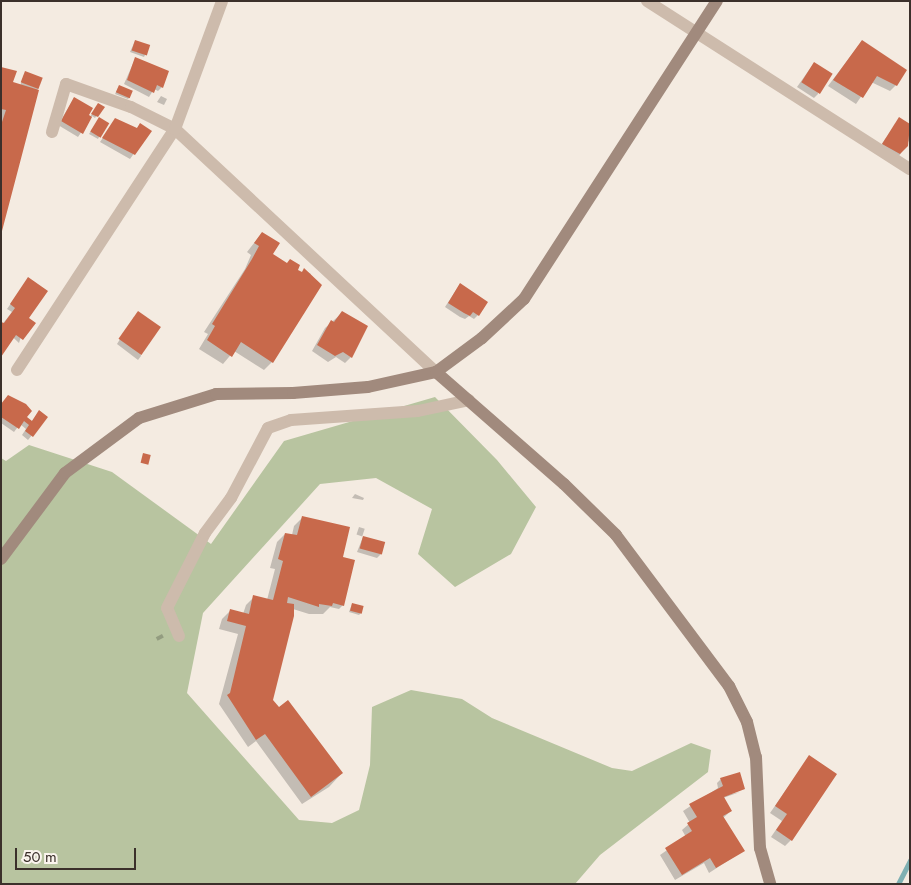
<!DOCTYPE html>
<style>
body{margin:0}
#map{position:relative;width:911px;height:885px;overflow:hidden;background:#f4ebe1;font-family:Jost,sans-serif}
div>[style]{position:absolute}
.green>*{inset:0;background:#b8c4a0}
.shadow>*{inset:0;background:#0003;transform-origin:0 0}
.stream>*{height:5px;margin:-2.5px;padding:0 2.5px;transform-origin:2.5px;border-radius:2.5px;background:#7fb0b2}
.building>*{inset:0;background:#c8694b;transform-origin:0 0}
.street>*{height:12px;margin:-6px;padding:0 6px;transform-origin:6px;border-radius:6px;background:#cdbbac}
.secondary>*{height:12px;margin:-6px;padding:0 6px;transform-origin:6px;border-radius:6px;background:#a18a7d}
span{translate:-50% -50%;white-space:nowrap;text-align:center;line-height:1.15;-webkit-text-stroke:4.5px #fbf5ee;paint-order:stroke}
.frame{position:absolute;inset:0;border:2px solid #3b302b;pointer-events:none}
.scale{position:absolute;left:15px;top:848px;width:121px;height:22px;box-sizing:border-box;border:2px solid #3b302b;border-top:0;padding-left:6px;font-size:15px;line-height:18px;white-space:nowrap;color:#3b302b;-webkit-text-stroke:4px #fbf5ee;paint-order:stroke}
</style>
<div id="map">
<div class="green">
<div style="clip-path:polygon(435px 397px,497px 460px,536px 507px,511px 554px,455px 587px,418px 554px,432px 509px,376px 478px,320px 484px,203px 613px,187px 693px,299px 820px,332px 823px,359px 810px,370px 765px,372px 707px,411px 690px,462px 699px,492px 718px,612px 768px,632px 771px,691px 743px,711px 750px,708px 772px,600px 855px,575px 884px,1px 884px,1px 458px,6px 461px,29px 445px,112px 472px,211px 544px,284px 441px)"></div>
</div>
<div class="shadow">
<div style="clip-path:polygon(135px 41px,145px 55px,144px 57px,130px 52px)"></div>
<div style="clip-path:polygon(862px 41px,896px 85px,890px 91px,871px 82px,856px 104px,828px 86px)"></div>
<div style="clip-path:polygon(135px 59px,162px 87px,158px 91px,154px 89px,149px 97px,124px 84px)"></div>
<div style="clip-path:polygon(814px 63px,818px 94px,814px 98px,797px 87px)"></div>
<div style="clip-path:polygon(1px 69px,12px 83px,20px 86px,24px 75px,38px 88px,1px 224px)"></div>
<div style="clip-path:polygon(119px 86px,130px 97px,128px 99px,115px 94px)"></div>
<div style="clip-path:polygon(161px 96px,167px 99px,164px 105px,157px 102px)"></div>
<div style="clip-path:polygon(74px 98px,90px 117px,97px 106px,103px 107px,95px 118px,92px 116px,78px 137px,58px 125px)"></div>
<div style="clip-path:polygon(899px 119px,910px 126px,910px 139px,899px 156px,879px 148px)"></div>
<div style="clip-path:polygon(98px 120px,99px 137px,98px 139px,89px 134px)"></div>
<div style="clip-path:polygon(115px 120px,136px 129px,140px 125px,150px 131px,130px 159px,100px 142px)"></div>
<div style="clip-path:polygon(262px 233px,271px 254px,301px 273px,304px 270px,311px 274px,272px 362px,264px 370px,234px 351px,223px 364px,199px 349px,208px 334px,204px 332px,245px 269px,251px 255px,247px 252px)"></div>
<div style="clip-path:polygon(25px 283px,27px 318px,19px 343px,1px 326px,12px 312px,7px 309px)"></div>
<div style="clip-path:polygon(460px 284px,478px 315px,474px 319px,469px 316px,465px 319px,460px 317px,445px 307px)"></div>
<div style="clip-path:polygon(342px 313px,351px 357px,345px 363px,336px 357px,328px 362px,312px 351px,325px 328px)"></div>
<div style="clip-path:polygon(134px 317px,141px 356px,138px 360px,117px 344px)"></div>
<div style="clip-path:polygon(1px 404px,31px 422px,36px 416px,47px 417px,28px 440px,22px 435px,26px 429px,20px 424px,14px 432px,1px 423px)"></div>
<div style="clip-path:polygon(355px 494px,364px 498px,363px 500px,352px 498px)"></div>
<div style="clip-path:polygon(302px 518px,341px 561px,343px 605px,339px 609px,330px 607px,323px 614px,309px 614px,293px 609px,271px 700px,342px 773px,329px 787px,302px 804px,256px 741px,248px 747px,219px 704px,238px 634px,219px 629px,222px 619px,230px 611px,243px 614px,246px 605px,254px 597px,267px 600px,275px 569px,270px 568px,277px 542px,285px 534px,292px 535px,294px 526px)"></div>
<div style="left:359px;top:527px;width:6px;height:8px;rotate:18deg"></div>
<div style="clip-path:polygon(363px 537px,381px 554px,377px 558px,357px 552px)"></div>
<div style="clip-path:polygon(352px 604px,361px 613px,359px 615px,349px 612px)"></div>
<div style="left:162px;top:634px;width:4px;height:7px;rotate:63deg"></div>
<div style="clip-path:polygon(809px 757px,791px 840px,785px 846px,771px 837px,782px 821px,770px 813px)"></div>
<div style="clip-path:polygon(721px 779px,744px 789px,718px 797px,740px 792px,723px 798px,731px 811px,723px 818px,743px 851px,709px 873px,704px 863px,675px 880px,660px 855px,686px 837px,682px 830px,690px 823px,683px 811px,718px 788px,717px 783px)"></div>
</div>
<div class="stream">
<div style="left:898px;top:884px;width:27px;rotate:-63deg"></div>
</div>
<div class="building">
<div style="left:135px;top:40px;width:16px;height:11px;rotate:18deg"></div>
<div style="clip-path:polygon(862px 40px,907px 70px,897px 86px,877px 76px,863px 98px,833px 80px)"></div>
<div style="clip-path:polygon(135px 57px,169px 71px,163px 88px,157px 85px,154px 93px,127px 80px)"></div>
<div style="left:814px;top:62px;width:22px;height:24px;rotate:32deg"></div>
<div style="clip-path:polygon(1px 67px,17px 71px,13px 82px,39px 90px,2px 231px,1px 125px,6px 110px,1px 109px)"></div>
<div style="left:25px;top:71px;width:19px;height:12px;rotate:21deg"></div>
<div style="left:119px;top:85px;width:15px;height:8px;rotate:23deg"></div>
<div style="clip-path:polygon(74px 97px,93px 108px,89px 115px,92px 117px,83px 134px,61px 121px)"></div>
<div style="clip-path:polygon(98px 103px,105px 107px,98px 117px,91px 114px)"></div>
<div style="left:99px;top:117px;width:12px;height:17px;rotate:31deg"></div>
<div style="clip-path:polygon(899px 117px,910px 124px,908px 146px,900px 154px,882px 144px)"></div>
<div style="clip-path:polygon(115px 118px,137px 128px,140px 123px,152px 131px,135px 155px,102px 138px)"></div>
<div style="clip-path:polygon(262px 232px,280px 243px,273px 254px,287px 263px,290px 259px,300px 265px,298px 270px,302px 272px,304px 268px,322px 285px,273px 363px,241px 342px,232px 357px,207px 340px,215px 326px,212px 324px,252px 259px,259px 246px,254px 243px)"></div>
<div style="clip-path:polygon(28px 277px,48px 291px,29px 318px,36px 323px,23px 340px,16px 335px,1px 357px,1px 322px,4px 323px,15px 308px,10px 304px)"></div>
<div style="clip-path:polygon(460px 283px,488px 302px,479px 316px,473px 312px,470px 316px,464px 313px,448px 303px)"></div>
<div style="left:138px;top:311px;width:28px;height:34px;rotate:35deg"></div>
<div style="clip-path:polygon(342px 311px,368px 326px,352px 358px,343px 352px,335px 356px,317px 345px,331px 320px,334px 322px)"></div>
<div style="clip-path:polygon(8px 395px,26px 404px,32px 411px,27px 417px,32px 421px,39px 410px,48px 417px,33px 437px,25px 431px,29px 425px,24px 421px,19px 429px,1px 417px,1px 404px)"></div>
<div style="left:143px;top:453px;width:8px;height:10px;rotate:14deg"></div>
<div style="clip-path:polygon(302px 516px,350px 527px,343px 557px,355px 560px,344px 606px,333px 603px,332px 606px,319px 604px,319px 607px,288px 597px,287px 603px,294px 604px,294px 616px,273px 700px,279px 707px,288px 700px,343px 773px,311px 797px,265px 734px,256px 740px,227px 695px,230px 693px,246px 626px,227px 621px,230px 609px,249px 614px,253px 595px,273px 600px,283px 561px,278px 559px,285px 533px,297px 535px)"></div>
<div style="left:363px;top:536px;width:23px;height:13px;rotate:15deg"></div>
<div style="left:352px;top:603px;width:12px;height:8px;rotate:14deg"></div>
<div style="clip-path:polygon(809px 755px,837px 774px,792px 841px,776px 830px,787px 814px,775px 806px)"></div>
<div style="clip-path:polygon(740px 772px,745px 789px,724px 797px,732px 811px,723px 816px,745px 851px,716px 868px,710px 858px,682px 875px,665px 848px,692px 831px,687px 823px,697px 817px,689px 804px,723px 786px,720px 778px)"></div>
</div>
<div class="street">
<div style="left:647px;top:1px;width:312px;rotate:32.6deg"></div>
<div style="left:52px;top:132px;width:50px;rotate:-73.7deg"></div>
<div style="left:66px;top:84px;width:69px;rotate:19.5deg"></div>
<div style="left:131px;top:107px;width:49px;rotate:26.6deg"></div>
<div style="left:175px;top:129px;width:357px;rotate:43deg"></div>
<div style="left:17px;top:370px;width:288px;rotate:-56.8deg"></div>
<div style="left:175px;top:129px;width:136px;rotate:-69.8deg"></div>
<div style="left:179px;top:636px;width:30px;rotate:-113deg"></div>
<div style="left:167px;top:608px;width:84px;rotate:-63.1deg"></div>
<div style="left:205px;top:533px;width:44px;rotate:-53.4deg"></div>
<div style="left:231px;top:498px;width:79px;rotate:-62.1deg"></div>
<div style="left:268px;top:428px;width:24px;rotate:-19deg"></div>
<div style="left:291px;top:420px;width:127px;rotate:-4.1deg"></div>
<div style="left:418px;top:411px;width:52px;rotate:-12.2deg"></div>
</div>
<div class="secondary">
<div style="left:436px;top:372px;width:170px;rotate:41.2deg"></div>
<div style="left:564px;top:484px;width:73px;rotate:44.4deg"></div>
<div style="left:616px;top:535px;width:189px;rotate:53.2deg"></div>
<div style="left:729px;top:686px;width:40px;rotate:63.4deg"></div>
<div style="left:747px;top:722px;width:36px;rotate:76deg"></div>
<div style="left:756px;top:757px;width:91px;rotate:87.5deg"></div>
<div style="left:760px;top:848px;width:37px;rotate:74deg"></div>
<div style="left:1px;top:559px;width:107px;rotate:-53.3deg"></div>
<div style="left:65px;top:473px;width:92px;rotate:-36.6deg"></div>
<div style="left:139px;top:418px;width:81px;rotate:-17.3deg"></div>
<div style="left:216px;top:394px;width:77px;rotate:-0.7deg"></div>
<div style="left:293px;top:393px;width:75px;rotate:-4.6deg"></div>
<div style="left:368px;top:387px;width:70px;rotate:-12.4deg"></div>
<div style="left:436px;top:372px;width:57px;rotate:-36.5deg"></div>
<div style="left:482px;top:338px;width:57px;rotate:-42.9deg"></div>
<div style="left:524px;top:299px;width:355px;rotate:-57.1deg"></div>
</div>
<div class="frame"></div>
<div class="scale">50 m</div>
</div>
